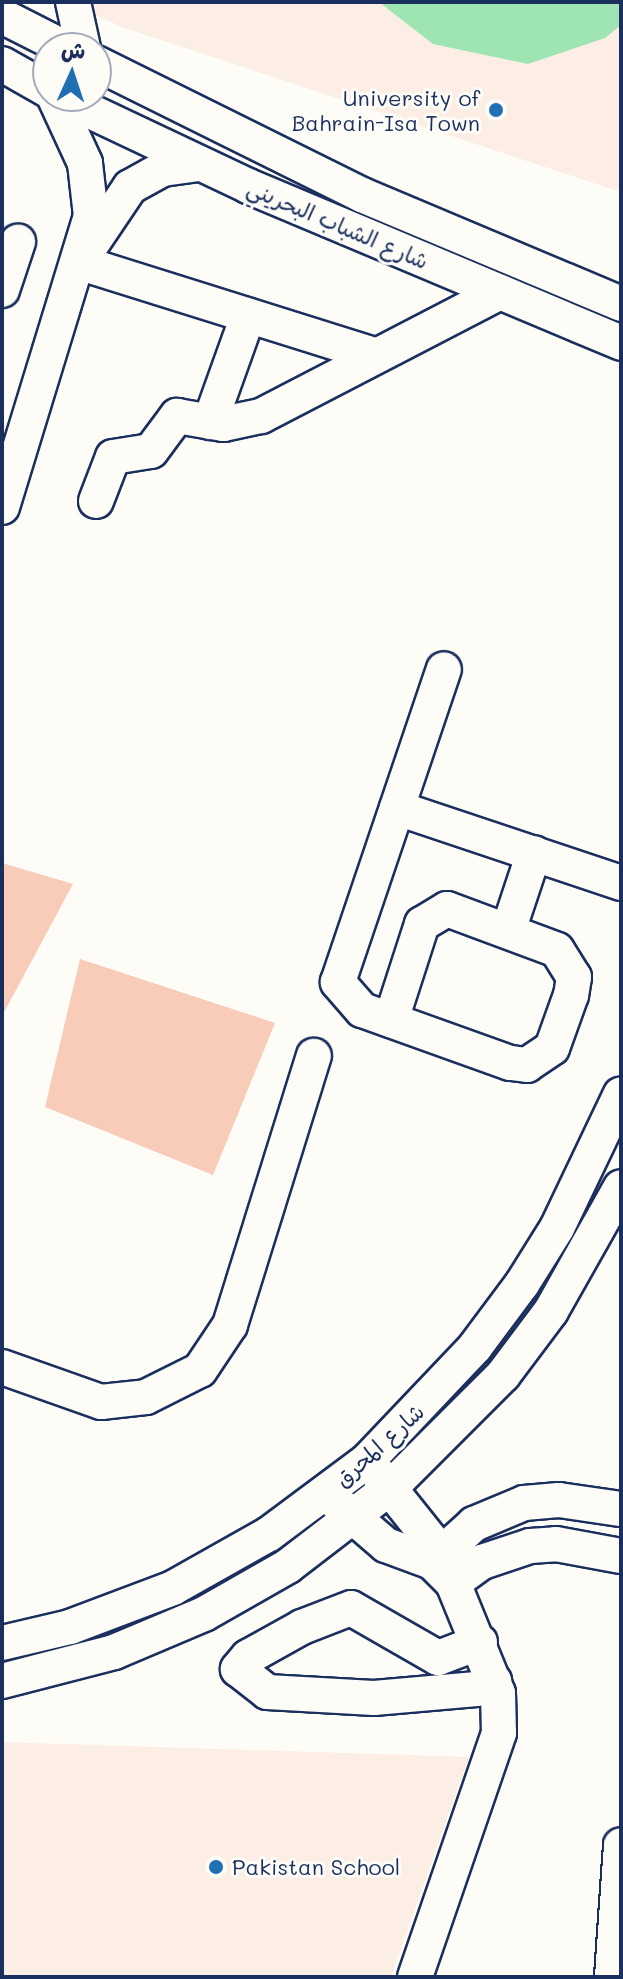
<!DOCTYPE html>
<meta charset="utf-8">
<style>
body{margin:0}
#map{position:relative;width:623px;height:1979px;overflow:hidden;background:#fdfcf7;font-family:Mali,"Playpen Sans Arabic",sans-serif}
div>[style]{position:absolute}
.built>*{inset:0;background:#fceee4}
.green>*{inset:0;background:#9ee5b3}
.building>*{inset:0;background:#f8ccb9}
.roads{filter:drop-shadow(2px 0 #1b2f5e) drop-shadow(-2px 0 #1b2f5e) drop-shadow(0 2px #1b2f5e) drop-shadow(0 -2px #1b2f5e)}
.minor>*{height:34px;margin:-17px;padding:0 17px;transform-origin:17px;border-radius:17px;background:#fdfcf7}
.dots>*{width:22px;height:22px;translate:-50% -50%;box-sizing:border-box;border:4px solid #fdfcf7;border-radius:50%}
span{translate:-50% -50%;white-space:nowrap;text-align:center;line-height:1.15;-webkit-text-stroke:6px #fdfcf7;paint-order:stroke}
.poi-label{font-size:22px;color:#1b2f5e}
.right{translate:-100% -50%;text-align:right}
.left{translate:0 -50%;text-align:left}
.street-label{font-size:22px;color:#1b2f5e}
.frame{position:absolute;inset:0;border:4px solid #1b2f5e;pointer-events:none}
.north{position:absolute;left:32px;top:32px;width:80px;height:80px;box-sizing:border-box;background:#fdfcf7;border:2px solid #a3aaba;border-radius:50%;rotate:3deg;font-size:22px;font-weight:700;line-height:32px;text-align:center;color:#1b2f5e}
.north::after{content:'';display:block;margin:auto;width:28px;height:36px;background:#1f6fb2;clip-path:polygon(50% 0,100% 100%,50% 72%,0 100%)}
</style>
<div id="map">
<div class="built">
<div style="clip-path:polygon(66px 2px,621px 2px,621px 192px,122px 27px)"></div>
<div style="clip-path:polygon(2px 1742px,469px 1757px,391px 1977px,2px 1977px)"></div>
</div>
<div class="green">
<div style="clip-path:polygon(379px 2px,621px 2px,621px 25px,605px 38px,528px 64px,433px 44px)"></div>
</div>
<div class="building">
<div style="clip-path:polygon(2px 863px,73px 884px,2px 1016px)"></div>
<div style="clip-path:polygon(80px 959px,275px 1023px,213px 1175px,45px 1107px)"></div>
</div>
<div class="roads">
<div class="minor">
<div style="left:73px;top:2px;width:47px;rotate:77.7deg"></div>
<div style="left:2px;top:16px;width:71px;rotate:26.9deg"></div>
<div style="left:96px;top:63px;width:297px;rotate:26.4deg"></div>
<div style="left:362px;top:195px;width:281px;rotate:22.8deg"></div>
<div style="left:2px;top:64px;width:53px;rotate:29.5deg"></div>
<div style="left:58px;top:96px;width:210px;rotate:25.3deg"></div>
<div style="left:248px;top:186px;width:405px;rotate:22.8deg"></div>
<div style="left:91px;top:245px;width:70px;rotate:-56.1deg"></div>
<div style="left:130px;top:187px;width:38px;rotate:-29deg"></div>
<div style="left:163px;top:169px;width:36px;rotate:-8deg"></div>
<div style="left:81px;top:263px;width:308px;rotate:17.4deg"></div>
<div style="left:2px;top:290px;width:51px;rotate:-71.6deg"></div>
<div style="left:210px;top:422px;width:113px;rotate:-70.3deg"></div>
<div style="left:96px;top:501px;width:47px;rotate:-68.9deg"></div>
<div style="left:113px;top:457px;width:38px;rotate:-9deg"></div>
<div style="left:151px;top:451px;width:44px;rotate:-53.4deg"></div>
<div style="left:177px;top:416px;width:47px;rotate:9.9deg"></div>
<div style="left:223px;top:424px;width:39px;rotate:-12deg"></div>
<div style="left:261px;top:416px;width:269px;rotate:-27.4deg"></div>
<div style="left:2px;top:507px;width:304px;rotate:-73deg"></div>
<div style="left:91px;top:216px;width:53px;rotate:-96.5deg"></div>
<div style="left:85px;top:163px;width:74px;rotate:-114.8deg"></div>
<div style="left:397px;top:808px;width:236px;rotate:18.5deg"></div>
<div style="left:508px;top:931px;width:82px;rotate:-71.6deg"></div>
<div style="left:391px;top:1020px;width:101px;rotate:-72.1deg"></div>
<div style="left:422px;top:924px;width:29px;rotate:-31deg"></div>
<div style="left:447px;top:909px;width:117px;rotate:20.4deg"></div>
<div style="left:557px;top:950px;width:32px;rotate:58deg"></div>
<div style="left:574px;top:977px;width:18px;rotate:99deg"></div>
<div style="left:571px;top:995px;width:56px;rotate:109.7deg"></div>
<div style="left:552px;top:1048px;width:30px;rotate:146deg"></div>
<div style="left:527px;top:1065px;width:17px;rotate:-173deg"></div>
<div style="left:510px;top:1063px;width:157px;rotate:-160.3deg"></div>
<div style="left:362px;top:1010px;width:37px;rotate:-131deg"></div>
<div style="left:338px;top:982px;width:330px;rotate:-71.3deg"></div>
<div style="left:2px;top:1367px;width:105px;rotate:19.5deg"></div>
<div style="left:101px;top:1402px;width:45px;rotate:-6.3deg"></div>
<div style="left:146px;top:1397px;width:60px;rotate:-26.6deg"></div>
<div style="left:200px;top:1370px;width:54px;rotate:-56.3deg"></div>
<div style="left:230px;top:1325px;width:282px;rotate:-72.7deg"></div>
<div style="left:375px;top:1470px;width:88px;rotate:51.4deg"></div>
<div style="left:430px;top:1539px;width:23px;rotate:85deg"></div>
<div style="left:336px;top:1502px;width:66px;rotate:40.7deg"></div>
<div style="left:386px;top:1545px;width:49px;rotate:20.3deg"></div>
<div style="left:432px;top:1562px;width:30px;rotate:45deg"></div>
<div style="left:453px;top:1583px;width:119px;rotate:67.8deg"></div>
<div style="left:498px;top:1693px;width:40px;rotate:88.6deg"></div>
<div style="left:499px;top:1733px;width:258px;rotate:109deg"></div>
<div style="left:432px;top:1562px;width:57px;rotate:-42.1deg"></div>
<div style="left:474px;top:1524px;width:54px;rotate:-22.8deg"></div>
<div style="left:524px;top:1503px;width:35px;rotate:-5deg"></div>
<div style="left:559px;top:1500px;width:63px;rotate:8.3deg"></div>
<div style="left:453px;top:1583px;width:36px;rotate:-36deg"></div>
<div style="left:482px;top:1562px;width:51px;rotate:-18.4deg"></div>
<div style="left:530px;top:1546px;width:26px;rotate:-4deg"></div>
<div style="left:556px;top:1544px;width:66px;rotate:10.5deg"></div>
<div style="left:480px;top:1642px;width:45px;rotate:159.1deg"></div>
<div style="left:438px;top:1658px;width:100px;rotate:-150.1deg"></div>
<div style="left:351px;top:1608px;width:53px;rotate:158.8deg"></div>
<div style="left:302px;top:1627px;width:62px;rotate:150.9deg"></div>
<div style="left:248px;top:1657px;width:16px;rotate:130deg"></div>
<div style="left:238px;top:1669px;width:37px;rotate:38deg"></div>
<div style="left:267px;top:1692px;width:107px;rotate:3.2deg"></div>
<div style="left:374px;top:1698px;width:103px;rotate:-5deg"></div>
<div style="left:477px;top:1689px;width:19px;rotate:-25deg"></div>
<div style="left:2px;top:1643px;width:70px;rotate:-13.2deg"></div>
<div style="left:70px;top:1627px;width:110px;rotate:-20.7deg"></div>
<div style="left:173px;top:1588px;width:110px;rotate:-29.4deg"></div>
<div style="left:269px;top:1534px;width:122px;rotate:-36.7deg"></div>
<div style="left:367px;top:1461px;width:157px;rotate:-46.5deg"></div>
<div style="left:475px;top:1347px;width:79px;rotate:-53.3deg"></div>
<div style="left:522px;top:1284px;width:66px;rotate:-58deg"></div>
<div style="left:557px;top:1228px;width:148px;rotate:-64.5deg"></div>
<div style="left:2px;top:1681px;width:116px;rotate:-14.5deg"></div>
<div style="left:114px;top:1652px;width:98px;rotate:-22.9deg"></div>
<div style="left:204px;top:1614px;width:97px;rotate:-29.7deg"></div>
<div style="left:288px;top:1566px;width:130px;rotate:-37.5deg"></div>
<div style="left:391px;top:1487px;width:158px;rotate:-45deg"></div>
<div style="left:503px;top:1375px;width:80px;rotate:-53.1deg"></div>
<div style="left:551px;top:1311px;width:142px;rotate:-60.6deg"></div>
<div style="left:612px;top:1977px;width:132px;rotate:-86.1deg"></div>
</div>
</div>
<div class="dots">
<div style="left:496px;top:110px;background:#1f6fb2"></div>
<div style="left:216px;top:1867px;background:#1f6fb2"></div>
</div>
<div class="poi-label">
<span class="right" style="left:480px;top:110px">University of<br>Bahrain-Isa Town</span>
<span class="left" style="left:232px;top:1867px">Pakistan School</span>
</div>
<div class="street-label">
<span style="left:338px;top:224px;rotate:23deg">شارع الشباب البحريني</span>
<span style="left:379px;top:1445px;rotate:-42deg">شارع المحرق</span>
</div>
<div class="frame"></div>
<div class="north">ش</div>
</div>
